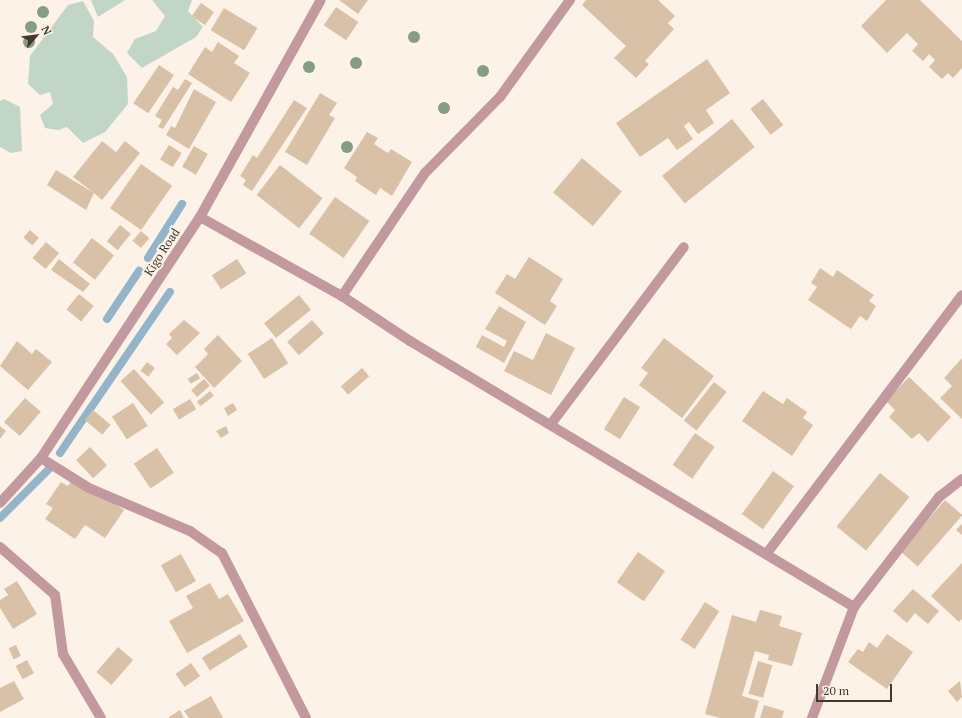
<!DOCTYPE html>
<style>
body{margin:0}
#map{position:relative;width:962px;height:718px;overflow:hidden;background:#fcf2e7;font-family:"PT Serif",serif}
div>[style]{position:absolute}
.green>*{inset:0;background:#c1d6c6}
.stream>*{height:8px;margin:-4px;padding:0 4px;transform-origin:4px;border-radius:4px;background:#93b4c9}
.building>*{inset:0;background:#d9c1a7;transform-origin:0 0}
.minor>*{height:10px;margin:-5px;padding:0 5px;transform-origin:5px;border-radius:5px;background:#c1999e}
.trees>*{width:12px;height:12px;margin:-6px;border-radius:50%;background:#859d86}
span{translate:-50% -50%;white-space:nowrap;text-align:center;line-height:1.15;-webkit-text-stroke:4px #fcf2e7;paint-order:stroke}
.street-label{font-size:12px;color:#42392e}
.north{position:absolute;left:16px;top:16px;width:40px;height:40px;-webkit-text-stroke:3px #fcf2e7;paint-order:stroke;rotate:62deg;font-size:11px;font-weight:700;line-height:16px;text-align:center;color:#42392e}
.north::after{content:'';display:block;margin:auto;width:14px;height:18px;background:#42392e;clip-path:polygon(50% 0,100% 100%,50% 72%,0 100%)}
.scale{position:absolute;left:816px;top:684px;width:76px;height:18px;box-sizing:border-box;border:2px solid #42392e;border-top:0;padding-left:5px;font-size:12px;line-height:14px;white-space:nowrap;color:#42392e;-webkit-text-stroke:3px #fcf2e7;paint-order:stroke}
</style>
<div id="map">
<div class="green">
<div style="clip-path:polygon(91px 0,125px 0,98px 17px)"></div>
<div style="clip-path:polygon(152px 0,192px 0,188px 11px,203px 27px,196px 37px,142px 68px,127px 53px,135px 39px,156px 31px,165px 16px)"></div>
<div style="clip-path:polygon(83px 1px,94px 21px,93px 37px,113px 54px,127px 77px,128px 104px,105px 132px,83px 143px,67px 127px,58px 130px,45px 128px,40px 115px,53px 104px,50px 92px,40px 95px,28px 84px,30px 56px,68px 5px)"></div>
<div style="clip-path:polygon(4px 99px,20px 107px,22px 151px,11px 153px,0 147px,0 101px)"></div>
</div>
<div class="stream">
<div style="left:148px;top:258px;width:64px;rotate:-57.8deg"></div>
<div style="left:107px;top:319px;width:58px;rotate:-56.3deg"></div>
<div style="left:60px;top:453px;width:195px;rotate:-55.7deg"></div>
<div style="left:0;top:518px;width:68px;rotate:-45deg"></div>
</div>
<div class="building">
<div style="clip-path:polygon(339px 0,368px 0,358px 14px)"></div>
<div style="clip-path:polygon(586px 0,658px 0,675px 16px,668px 23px,674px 29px,645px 61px,649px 64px,636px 78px,614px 58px,626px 46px,582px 5px)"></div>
<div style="clip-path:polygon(886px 0,920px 0,962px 41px,962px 68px,953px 78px,948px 73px,942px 79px,929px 67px,935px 60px,929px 54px,923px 61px,912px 51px,918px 44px,907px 33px,887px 53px,861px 26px)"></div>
<div style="left:201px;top:3px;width:16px;height:16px;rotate:35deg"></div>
<div style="left:336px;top:7px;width:27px;height:22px;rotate:34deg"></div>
<div style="left:224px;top:8px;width:39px;height:26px;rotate:31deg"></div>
<div style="clip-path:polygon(218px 42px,239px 56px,234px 63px,250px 73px,231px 102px,188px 74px,205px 47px,212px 52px)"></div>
<div style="clip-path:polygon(707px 59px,730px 93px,706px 110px,714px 123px,698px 134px,689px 122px,684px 126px,693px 139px,677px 150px,668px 138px,640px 157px,616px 123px)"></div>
<div style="left:159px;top:65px;width:18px;height:46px;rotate:34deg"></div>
<div style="clip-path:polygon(185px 79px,192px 83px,163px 129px,158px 127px,162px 120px,155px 116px,173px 87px,178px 90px)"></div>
<div style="clip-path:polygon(194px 89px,216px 102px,189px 149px,166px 135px,171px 126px,175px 128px)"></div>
<div style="clip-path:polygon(320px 93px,337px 103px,329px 115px,335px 118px,307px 165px,285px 152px)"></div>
<div style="left:763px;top:99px;width:33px;height:16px;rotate:52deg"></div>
<div style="clip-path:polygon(294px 100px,307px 108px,252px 191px,243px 185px,246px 180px,240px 176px,253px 155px,257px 158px)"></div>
<div style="left:732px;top:119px;width:36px;height:90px;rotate:51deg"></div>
<div style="clip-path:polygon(367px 132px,378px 138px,374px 144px,388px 153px,391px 149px,412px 162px,392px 196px,380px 188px,376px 195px,355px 181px,357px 177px,344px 168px)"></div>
<div style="clip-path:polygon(102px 141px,116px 152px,125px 141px,140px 153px,102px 200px,94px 193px,86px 210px,47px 185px,56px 170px,94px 193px,73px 177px)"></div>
<div style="left:169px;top:145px;width:15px;height:17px;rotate:32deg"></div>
<div style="left:194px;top:146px;width:16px;height:24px;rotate:30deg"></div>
<div style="left:582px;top:158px;width:52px;height:45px;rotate:40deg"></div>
<div style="left:141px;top:164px;width:38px;height:54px;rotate:35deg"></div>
<div style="left:280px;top:165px;width:54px;height:38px;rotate:38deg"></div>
<div style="left:335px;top:197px;width:42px;height:45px;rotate:35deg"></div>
<div style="left:120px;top:225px;width:14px;height:21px;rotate:39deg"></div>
<div style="left:30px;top:230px;width:12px;height:10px;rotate:42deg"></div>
<div style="left:141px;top:231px;width:11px;height:13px;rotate:41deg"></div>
<div style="left:92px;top:238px;width:28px;height:31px;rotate:38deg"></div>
<div style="left:46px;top:242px;width:17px;height:21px;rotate:40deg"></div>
<div style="clip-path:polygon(529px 257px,563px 279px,550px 301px,557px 306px,545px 325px,495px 293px,507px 274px,515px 279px)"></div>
<div style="clip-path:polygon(59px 259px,90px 284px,83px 292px,51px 270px)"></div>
<div style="left:237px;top:259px;width:17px;height:30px;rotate:57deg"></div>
<div style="clip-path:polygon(820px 268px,833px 277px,837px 270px,874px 295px,869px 301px,876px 306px,867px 321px,860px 316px,851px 329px,808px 300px,817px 287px,811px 283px)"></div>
<div style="left:79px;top:294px;width:19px;height:20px;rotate:39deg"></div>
<div style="left:299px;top:295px;width:19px;height:45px;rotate:51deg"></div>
<div style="clip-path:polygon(499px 306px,526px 322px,504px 363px,476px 347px,482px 335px,504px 347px,507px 341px,485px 329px)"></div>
<div style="clip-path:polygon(184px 320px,200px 333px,177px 355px,166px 344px,172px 338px,169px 334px)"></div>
<div style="left:312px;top:320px;width:18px;height:33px;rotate:49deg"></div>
<div style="clip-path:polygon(546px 333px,575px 348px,551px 395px,504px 371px,514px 351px,533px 360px)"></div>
<div style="clip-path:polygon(218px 335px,242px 361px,214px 388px,195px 367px,208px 354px,204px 349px)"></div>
<div style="left:272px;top:338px;width:30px;height:29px;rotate:57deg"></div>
<div style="clip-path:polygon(664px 338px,714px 376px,682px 418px,639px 385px,648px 373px,641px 368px)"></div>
<div style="clip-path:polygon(17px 341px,32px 354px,36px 349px,52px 362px,28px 390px,0 366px)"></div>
<div style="clip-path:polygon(962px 358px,962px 419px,940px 398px,952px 386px,944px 378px)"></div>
<div style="left:147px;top:362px;width:10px;height:11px;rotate:37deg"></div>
<div style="left:362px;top:368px;width:11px;height:28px;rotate:49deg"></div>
<div style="left:134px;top:369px;width:45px;height:18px;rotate:48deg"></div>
<div style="left:197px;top:373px;width:6px;height:11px;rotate:59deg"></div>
<div style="clip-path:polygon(909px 377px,951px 417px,928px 442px,919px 433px,912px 439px,889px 417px,895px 410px,886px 401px)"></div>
<div style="left:204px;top:379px;width:9px;height:17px;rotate:49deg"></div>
<div style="left:714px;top:382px;width:16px;height:49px;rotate:38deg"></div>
<div style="left:210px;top:391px;width:6px;height:17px;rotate:51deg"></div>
<div style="clip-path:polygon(763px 391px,783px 404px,787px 398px,807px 412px,803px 418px,813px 425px,792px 456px,742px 421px)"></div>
<div style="left:624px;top:397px;width:19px;height:38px;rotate:32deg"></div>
<div style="left:25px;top:398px;width:21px;height:32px;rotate:41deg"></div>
<div style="left:190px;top:399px;width:12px;height:20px;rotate:59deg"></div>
<div style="left:133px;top:403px;width:27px;height:25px;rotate:57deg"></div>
<div style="clip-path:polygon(233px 403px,237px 410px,228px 416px,224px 408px)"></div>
<div style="left:93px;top:410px;width:23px;height:13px;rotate:40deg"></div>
<div style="clip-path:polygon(0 426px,6px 431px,0 439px)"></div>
<div style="clip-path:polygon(226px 426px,229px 433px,221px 438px,216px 431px)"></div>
<div style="left:695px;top:433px;width:24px;height:39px;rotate:35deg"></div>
<div style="left:90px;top:447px;width:25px;height:19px;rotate:47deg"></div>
<div style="left:157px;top:448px;width:30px;height:28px;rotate:56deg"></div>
<div style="left:773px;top:471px;width:26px;height:53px;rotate:36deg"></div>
<div style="left:880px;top:473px;width:38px;height:69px;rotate:39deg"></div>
<div style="clip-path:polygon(74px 477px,124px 510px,105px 538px,85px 525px,75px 539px,45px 519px,53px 508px,46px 504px,61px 482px,68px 486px)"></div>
<div style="left:945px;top:500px;width:23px;height:68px;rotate:41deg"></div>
<div style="clip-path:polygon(962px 524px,962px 535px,956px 530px)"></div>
<div style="left:638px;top:552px;width:33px;height:37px;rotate:35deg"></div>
<div style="left:181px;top:554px;width:31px;height:23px;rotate:61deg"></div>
<div style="clip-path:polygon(962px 563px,962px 619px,959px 622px,931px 596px)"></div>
<div style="clip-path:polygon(17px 581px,37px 614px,13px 629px,0 608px,0 600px,8px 595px,4px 589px)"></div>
<div style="clip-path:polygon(210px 583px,219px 599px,228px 594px,244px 621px,187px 653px,169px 621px,193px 608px,186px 596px)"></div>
<div style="clip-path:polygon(913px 589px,939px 611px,928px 624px,915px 613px,907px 623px,893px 611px)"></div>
<div style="left:705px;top:602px;width:17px;height:45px;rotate:33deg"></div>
<div style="clip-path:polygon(760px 610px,782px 616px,779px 626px,802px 633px,792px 666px,768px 660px,769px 655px,755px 651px,742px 696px,759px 701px,754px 718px,720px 718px,705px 714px,732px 615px,756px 622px)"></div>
<div style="left:240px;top:634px;width:15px;height:45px;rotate:58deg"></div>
<div style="clip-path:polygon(887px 634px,913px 652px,887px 689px,848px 662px,858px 649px,863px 652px,869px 642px,877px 648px)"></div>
<div style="left:16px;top:645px;width:12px;height:8px;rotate:66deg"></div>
<div style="left:118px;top:647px;width:20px;height:33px;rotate:41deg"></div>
<div style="left:27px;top:660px;width:15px;height:13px;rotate:62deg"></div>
<div style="left:758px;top:661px;width:15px;height:34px;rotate:16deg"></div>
<div style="left:191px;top:663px;width:16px;height:19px;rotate:55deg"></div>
<div style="clip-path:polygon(14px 681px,24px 699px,0 712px,0 688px)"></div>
<div style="clip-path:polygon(960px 681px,962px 697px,957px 702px,948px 691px)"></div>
<div style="clip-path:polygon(211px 696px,223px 718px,189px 718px,184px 711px)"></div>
<div style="clip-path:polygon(764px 705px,784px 711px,782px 718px,760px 718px)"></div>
<div style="clip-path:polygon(180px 710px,184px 718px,169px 718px,169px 717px)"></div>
</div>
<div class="minor">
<div style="left:200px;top:217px;width:162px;rotate:29.1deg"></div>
<div style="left:342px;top:296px;width:82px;rotate:33.5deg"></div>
<div style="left:410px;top:341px;width:518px;rotate:30.93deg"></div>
<div style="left:854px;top:607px;width:139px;rotate:-52.3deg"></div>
<div style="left:939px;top:497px;width:29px;rotate:-38deg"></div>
<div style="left:342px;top:296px;width:148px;rotate:-56deg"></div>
<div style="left:425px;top:173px;width:107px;rotate:-45.4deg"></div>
<div style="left:500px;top:97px;width:120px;rotate:-54.2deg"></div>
<div style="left:551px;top:424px;width:221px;rotate:-53.1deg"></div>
<div style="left:41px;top:458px;width:57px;rotate:32deg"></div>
<div style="left:89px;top:488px;width:110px;rotate:23.1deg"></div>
<div style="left:190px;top:531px;width:39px;rotate:35deg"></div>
<div style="left:222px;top:553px;width:185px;rotate:63deg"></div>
<div style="left:0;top:503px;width:61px;rotate:-47.7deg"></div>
<div style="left:41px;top:458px;width:289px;rotate:-56.6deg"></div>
<div style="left:200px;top:217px;width:248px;rotate:-60.9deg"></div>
<div style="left:0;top:547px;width:73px;rotate:41.1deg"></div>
<div style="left:55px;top:595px;width:60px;rotate:82.3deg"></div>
<div style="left:63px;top:654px;width:74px;rotate:59.3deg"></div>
<div style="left:767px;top:553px;width:323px;rotate:-52.9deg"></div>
<div style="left:812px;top:718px;width:119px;rotate:-69.3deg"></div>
</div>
<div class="trees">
<div style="left:43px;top:12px"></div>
<div style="left:31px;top:27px"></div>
<div style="left:414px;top:37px"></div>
<div style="left:29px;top:42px"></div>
<div style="left:356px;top:63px"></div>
<div style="left:309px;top:67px"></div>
<div style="left:483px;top:71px"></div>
<div style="left:444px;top:108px"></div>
<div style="left:347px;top:147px"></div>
</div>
<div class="street-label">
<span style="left:162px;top:252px;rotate:-57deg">Kigo Road</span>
</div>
<div class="north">N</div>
<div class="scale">20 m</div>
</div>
